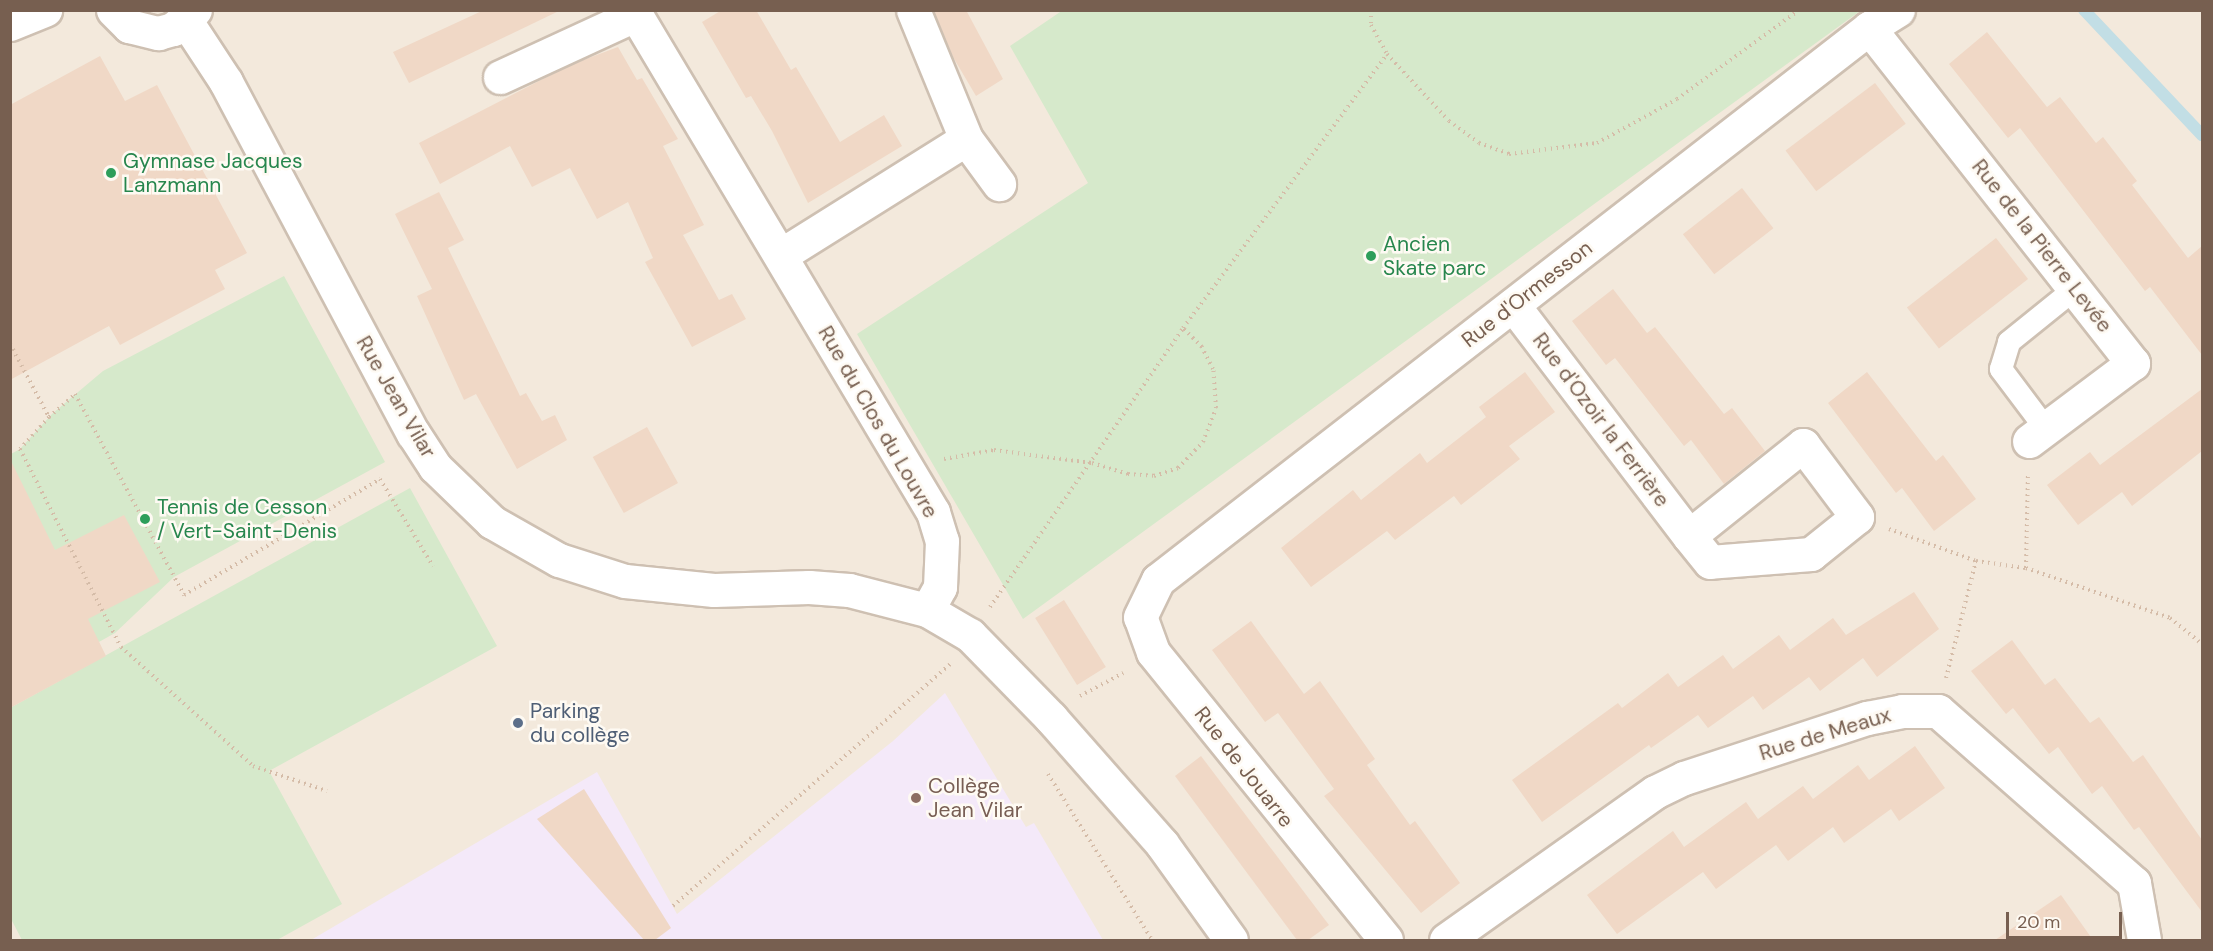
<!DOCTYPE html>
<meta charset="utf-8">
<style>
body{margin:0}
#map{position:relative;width:2213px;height:951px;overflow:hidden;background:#fcf7ed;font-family:"DM Sans",sans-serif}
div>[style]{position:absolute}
.residential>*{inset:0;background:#f3e9dc;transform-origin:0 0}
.education>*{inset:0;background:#f4e9f9}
.green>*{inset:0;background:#d6e9cb}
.stream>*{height:12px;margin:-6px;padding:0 6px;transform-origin:6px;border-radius:6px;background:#c2dee5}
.building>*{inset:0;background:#f0d8c6;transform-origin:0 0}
.path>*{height:4px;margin-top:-2px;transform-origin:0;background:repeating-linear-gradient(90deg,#d5bca8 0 1.5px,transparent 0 6px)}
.roads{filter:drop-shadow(2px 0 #cec0b2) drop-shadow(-2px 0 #cec0b2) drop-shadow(0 2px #cec0b2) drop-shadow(0 -2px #cec0b2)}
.service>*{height:22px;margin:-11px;padding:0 11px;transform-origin:11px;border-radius:11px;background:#fff}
.minor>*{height:33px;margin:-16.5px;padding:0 16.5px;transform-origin:16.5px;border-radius:16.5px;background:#fff}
.dots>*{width:16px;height:16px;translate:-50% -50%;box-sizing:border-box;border:3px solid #fefaf3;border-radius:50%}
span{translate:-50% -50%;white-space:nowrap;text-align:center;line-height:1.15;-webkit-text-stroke:5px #fefaf3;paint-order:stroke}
.leisure-label{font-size:21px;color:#27864d}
.left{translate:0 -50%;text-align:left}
.street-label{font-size:21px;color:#775f50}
.service-label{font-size:21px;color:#4e5e75}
.education-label{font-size:21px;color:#785e54}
.frame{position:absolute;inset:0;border:12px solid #775f50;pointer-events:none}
.scale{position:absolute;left:2006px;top:912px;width:116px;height:27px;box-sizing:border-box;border:3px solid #775f50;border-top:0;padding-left:8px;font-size:18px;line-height:21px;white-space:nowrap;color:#775f50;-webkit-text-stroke:4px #fefaf3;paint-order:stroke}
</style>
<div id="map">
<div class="residential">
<div style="left:11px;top:11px;width:2191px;height:929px"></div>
</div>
<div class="education">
<div style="clip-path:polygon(945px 693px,1026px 827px,1034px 823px,1103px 940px,311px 940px,597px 772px,677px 914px,893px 741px)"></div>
</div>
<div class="green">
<div style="clip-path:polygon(1063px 10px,1860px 10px,1860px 11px,1023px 619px,857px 334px,1088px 183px,1010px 46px)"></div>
<div style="clip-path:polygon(284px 276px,385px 462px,174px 577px,115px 633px,11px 691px,11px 454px,20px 449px,52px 414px,103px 371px)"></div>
<div style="clip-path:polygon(410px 488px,497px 646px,269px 771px,342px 904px,277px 940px,22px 940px,11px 919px,10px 708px)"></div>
</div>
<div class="stream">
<div style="left:2084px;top:10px;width:172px;rotate:46.7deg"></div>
</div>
<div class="building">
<div style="clip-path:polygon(484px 10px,561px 10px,409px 83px,393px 52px)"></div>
<div style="clip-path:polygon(722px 10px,756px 10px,791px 70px,796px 67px,840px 142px,884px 115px,902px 146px,808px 203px,772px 131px,751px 96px,746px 98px,702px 22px)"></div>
<div style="clip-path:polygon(933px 10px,966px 10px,1003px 79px,976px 96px,953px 57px)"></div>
<div style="clip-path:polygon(1987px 32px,2047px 107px,2060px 97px,2096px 143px,2103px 137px,2137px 181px,2132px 185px,2188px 258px,2202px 246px,2202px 355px,2150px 287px,2145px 291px,2020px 128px,2008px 138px,1949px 64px)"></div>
<div style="clip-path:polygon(618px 47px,637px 80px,642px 78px,678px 139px,663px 146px,704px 225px,683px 235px,719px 300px,732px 294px,746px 319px,692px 347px,645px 262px,653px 258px,628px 202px,597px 219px,570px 168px,532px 187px,510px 146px,440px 184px,419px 143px,570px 65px)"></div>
<div style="clip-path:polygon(100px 56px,125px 101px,157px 85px,247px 253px,215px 270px,225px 289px,120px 345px,109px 326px,10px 380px,10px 105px)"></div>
<div style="left:1875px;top:83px;width:51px;height:112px;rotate:53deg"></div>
<div style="left:1742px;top:188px;width:51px;height:75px;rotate:52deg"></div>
<div style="clip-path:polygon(439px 192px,464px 240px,448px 248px,520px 396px,526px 393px,542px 421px,555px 415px,567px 440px,517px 469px,476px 394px,464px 400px,417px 296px,432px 289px,395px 214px)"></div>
<div style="left:1996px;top:238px;width:52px;height:113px;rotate:52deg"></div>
<div style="clip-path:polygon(1613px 289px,1647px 333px,1655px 327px,1724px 414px,1732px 408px,1765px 451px,1724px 484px,1691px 440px,1684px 446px,1615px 358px,1606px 365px,1572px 321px)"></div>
<div style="clip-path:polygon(1525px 372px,1555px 412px,1509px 446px,1520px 459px,1461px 505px,1454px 496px,1395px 540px,1387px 531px,1311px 587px,1281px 548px,1353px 490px,1361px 500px,1420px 453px,1427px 463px,1486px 417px,1479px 407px)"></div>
<div style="clip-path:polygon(1867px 372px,1936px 461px,1943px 455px,1976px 499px,1934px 531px,1902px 488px,1896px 493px,1828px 403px)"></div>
<div style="clip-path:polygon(2202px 389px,2202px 451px,2132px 506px,2122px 492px,2078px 525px,2047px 485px,2090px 452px,2100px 465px)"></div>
<div style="left:647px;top:427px;width:64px;height:62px;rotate:61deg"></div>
<div style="clip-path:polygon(10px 459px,55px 550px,124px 515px,160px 582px,88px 619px,106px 656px,10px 708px)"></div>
<div style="clip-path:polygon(1914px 592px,1939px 629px,1877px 677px,1863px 658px,1820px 691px,1809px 677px,1763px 710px,1753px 696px,1708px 728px,1698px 715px,1651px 748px,1649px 745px,1542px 822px,1512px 780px,1618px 703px,1622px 708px,1668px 673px,1678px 687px,1723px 655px,1733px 669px,1779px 635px,1790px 650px,1833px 618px,1846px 635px)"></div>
<div style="left:1064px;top:600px;width:79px;height:34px;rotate:58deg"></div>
<div style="clip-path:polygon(1251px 621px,1304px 694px,1320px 681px,1375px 759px,1367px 765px,1410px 825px,1415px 821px,1460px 883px,1421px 913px,1324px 796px,1334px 789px,1278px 713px,1265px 722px,1212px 650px)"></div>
<div style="clip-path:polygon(2012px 640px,2045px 685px,2055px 678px,2090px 723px,2099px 717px,2133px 762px,2143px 755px,2202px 840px,2202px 912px,2139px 827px,2134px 830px,2102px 786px,2092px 794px,2058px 747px,2049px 754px,2013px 708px,2006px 714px,1971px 671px)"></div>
<div style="clip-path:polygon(1915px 746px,1945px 788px,1899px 821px,1891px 809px,1844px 843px,1833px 827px,1788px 861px,1776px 845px,1716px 889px,1703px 872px,1617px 934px,1587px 895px,1673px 831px,1684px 847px,1746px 802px,1758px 819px,1803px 786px,1813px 799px,1858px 765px,1869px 780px)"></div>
<div style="clip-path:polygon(1201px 756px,1329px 925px,1308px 940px,1297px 940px,1175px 776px)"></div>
<div style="clip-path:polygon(584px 789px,671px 928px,655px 940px,644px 940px,537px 819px)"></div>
<div style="clip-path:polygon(2061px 895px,2093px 940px,1995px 940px)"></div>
</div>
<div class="path">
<div style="left:1371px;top:10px;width:15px;rotate:90deg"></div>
<div style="left:1371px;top:25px;width:33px;rotate:61deg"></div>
<div style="left:1387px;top:54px;width:91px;rotate:47.2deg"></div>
<div style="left:1449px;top:121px;width:37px;rotate:36deg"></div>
<div style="left:1479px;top:143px;width:32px;rotate:20deg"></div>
<div style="left:1509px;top:154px;width:89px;rotate:-7.1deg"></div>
<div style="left:1597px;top:143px;width:91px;rotate:-28.8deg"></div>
<div style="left:1677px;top:99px;width:151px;rotate:-36.1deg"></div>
<div style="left:10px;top:344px;width:83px;rotate:61.9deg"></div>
<div style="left:49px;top:417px;width:43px;rotate:132.2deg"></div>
<div style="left:20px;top:449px;width:222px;rotate:63deg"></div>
<div style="left:121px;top:647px;width:178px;rotate:42deg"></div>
<div style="left:253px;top:766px;width:78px;rotate:18.7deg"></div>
<div style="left:49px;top:417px;width:35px;rotate:-41deg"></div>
<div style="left:75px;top:394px;width:229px;rotate:61.5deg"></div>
<div style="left:184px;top:595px;width:228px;rotate:-30.6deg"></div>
<div style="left:380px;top:479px;width:102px;rotate:58.7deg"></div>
<div style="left:944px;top:459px;width:51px;rotate:-10.2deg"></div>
<div style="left:994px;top:450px;width:99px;rotate:7.6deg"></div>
<div style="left:1092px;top:463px;width:38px;rotate:17deg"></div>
<div style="left:1128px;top:474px;width:26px;rotate:4deg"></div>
<div style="left:1154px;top:476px;width:25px;rotate:-18deg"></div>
<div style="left:1178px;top:468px;width:36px;rotate:-46deg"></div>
<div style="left:1203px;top:442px;width:36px;rotate:-69deg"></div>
<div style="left:1216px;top:408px;width:39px;rotate:-94deg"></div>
<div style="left:1213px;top:369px;width:25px;rotate:-117deg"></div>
<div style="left:1202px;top:347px;width:27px;rotate:-135deg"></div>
<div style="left:1889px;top:529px;width:93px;rotate:20.2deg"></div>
<div style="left:1976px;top:561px;width:50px;rotate:8deg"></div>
<div style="left:2026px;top:568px;width:152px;rotate:19.1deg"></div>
<div style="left:2170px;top:618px;width:41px;rotate:39.1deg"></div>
<div style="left:2026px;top:568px;width:92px;rotate:-88.8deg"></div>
<div style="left:990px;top:607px;width:339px;rotate:-55.3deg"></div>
<div style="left:1183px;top:328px;width:342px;rotate:-53.3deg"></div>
<div style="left:1946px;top:678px;width:121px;rotate:-75.6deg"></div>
<div style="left:1080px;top:696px;width:49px;rotate:-28.1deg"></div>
<div style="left:1048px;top:774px;width:196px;rotate:57.9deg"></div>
<div style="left:673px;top:906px;width:368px;rotate:-41.1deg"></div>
</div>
<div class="roads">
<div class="service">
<div style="left:2046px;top:429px;width:75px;rotate:-126.9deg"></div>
<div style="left:2001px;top:369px;width:28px;rotate:-73deg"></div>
<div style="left:2009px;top:342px;width:86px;rotate:-38.9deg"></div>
</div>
<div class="minor">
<div style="left:113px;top:10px;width:23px;rotate:45deg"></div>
<div style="left:129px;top:26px;width:30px;rotate:14deg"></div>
<div style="left:158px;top:33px;width:16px;rotate:-15deg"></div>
<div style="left:173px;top:29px;width:29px;rotate:-41deg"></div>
<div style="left:633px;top:10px;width:585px;rotate:59.14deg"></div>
<div style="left:933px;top:512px;width:30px;rotate:73deg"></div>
<div style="left:942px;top:541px;width:46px;rotate:92.5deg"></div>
<div style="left:940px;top:587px;width:26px;rotate:119deg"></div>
<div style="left:186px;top:21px;width:73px;rotate:56.7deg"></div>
<div style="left:226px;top:82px;width:398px;rotate:62deg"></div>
<div style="left:413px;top:433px;width:40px;rotate:57.1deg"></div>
<div style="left:435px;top:467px;width:79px;rotate:44deg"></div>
<div style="left:492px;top:522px;width:77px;rotate:29.6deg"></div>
<div style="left:559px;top:560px;width:69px;rotate:17.7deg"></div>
<div style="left:625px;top:581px;width:89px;rotate:5.8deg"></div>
<div style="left:714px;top:590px;width:95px;rotate:-1.8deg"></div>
<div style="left:809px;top:587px;width:40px;rotate:4.3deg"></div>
<div style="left:849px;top:590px;width:81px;rotate:14.4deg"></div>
<div style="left:927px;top:610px;width:50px;rotate:30.2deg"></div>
<div style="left:970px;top:635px;width:116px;rotate:45.7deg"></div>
<div style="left:1051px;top:718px;width:168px;rotate:48.6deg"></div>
<div style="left:1162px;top:844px;width:118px;rotate:54.3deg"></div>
<div style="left:10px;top:24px;width:38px;rotate:-22deg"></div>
<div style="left:1869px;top:28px;width:427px;rotate:51.8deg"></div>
<div style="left:2133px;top:363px;width:130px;rotate:143.1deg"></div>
<div style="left:500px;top:77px;width:149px;rotate:-24.7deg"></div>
<div style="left:966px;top:139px;width:56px;rotate:53.7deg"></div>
<div style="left:781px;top:255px;width:218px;rotate:-32.1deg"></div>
<div style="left:966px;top:139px;width:139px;rotate:-112.3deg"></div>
<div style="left:1513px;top:305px;width:290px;rotate:52.7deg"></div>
<div style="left:1689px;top:536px;width:146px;rotate:-38.6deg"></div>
<div style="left:1803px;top:445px;width:90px;rotate:53.1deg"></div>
<div style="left:1857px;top:517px;width:59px;rotate:141.2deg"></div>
<div style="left:1811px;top:554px;width:101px;rotate:175.5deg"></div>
<div style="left:1710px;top:562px;width:33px;rotate:-129deg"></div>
<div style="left:1386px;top:940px;width:370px;rotate:-129deg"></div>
<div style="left:1153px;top:652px;width:37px;rotate:-110deg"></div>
<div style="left:1140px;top:617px;width:41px;rotate:-64.1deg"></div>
<div style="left:1158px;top:580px;width:900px;rotate:-37.82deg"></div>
<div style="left:1869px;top:28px;width:34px;rotate:-32deg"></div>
<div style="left:1446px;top:940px;width:256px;rotate:-35.3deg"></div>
<div style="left:1655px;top:792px;width:32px;rotate:-26deg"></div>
<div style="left:1684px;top:778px;width:193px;rotate:-18.2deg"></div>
<div style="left:1867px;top:718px;width:36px;rotate:-11deg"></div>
<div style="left:1902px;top:711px;width:36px"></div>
<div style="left:1938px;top:711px;width:261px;rotate:41.3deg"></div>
<div style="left:2134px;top:883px;width:58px;rotate:80deg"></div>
</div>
</div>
<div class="dots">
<div style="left:111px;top:173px;background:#2e9e5b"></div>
<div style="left:1371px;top:256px;background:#2e9e5b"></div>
<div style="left:145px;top:519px;background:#2e9e5b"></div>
<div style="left:518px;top:723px;background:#5c6f8a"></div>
<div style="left:916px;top:798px;background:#8d6e63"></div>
</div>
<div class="leisure-label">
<span class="left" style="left:123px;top:173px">Gymnase Jacques<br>Lanzmann</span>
<span class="left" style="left:1383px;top:256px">Ancien<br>Skate parc</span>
<span class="left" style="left:157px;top:519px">Tennis de Cesson<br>/ Vert-Saint-Denis</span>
</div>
<div class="street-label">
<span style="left:2042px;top:246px;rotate:52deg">Rue de la Pierre Levée</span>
<span style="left:1527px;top:294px;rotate:-38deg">Rue d'Ormesson</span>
<span style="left:396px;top:397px;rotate:60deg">Rue Jean Vilar</span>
<span style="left:1601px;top:420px;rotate:53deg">Rue d'Ozoir la Ferrière</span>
<span style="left:878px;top:422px;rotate:60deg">Rue du Clos du Louvre</span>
<span style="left:1825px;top:734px;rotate:-17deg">Rue de Meaux</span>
<span style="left:1244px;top:767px;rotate:52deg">Rue de Jouarre</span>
</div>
<div class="service-label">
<span class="left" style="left:530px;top:723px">Parking<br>du collège</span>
</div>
<div class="education-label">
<span class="left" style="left:928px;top:798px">Collège<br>Jean Vilar</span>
</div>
<div class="frame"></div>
<div class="scale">20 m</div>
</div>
